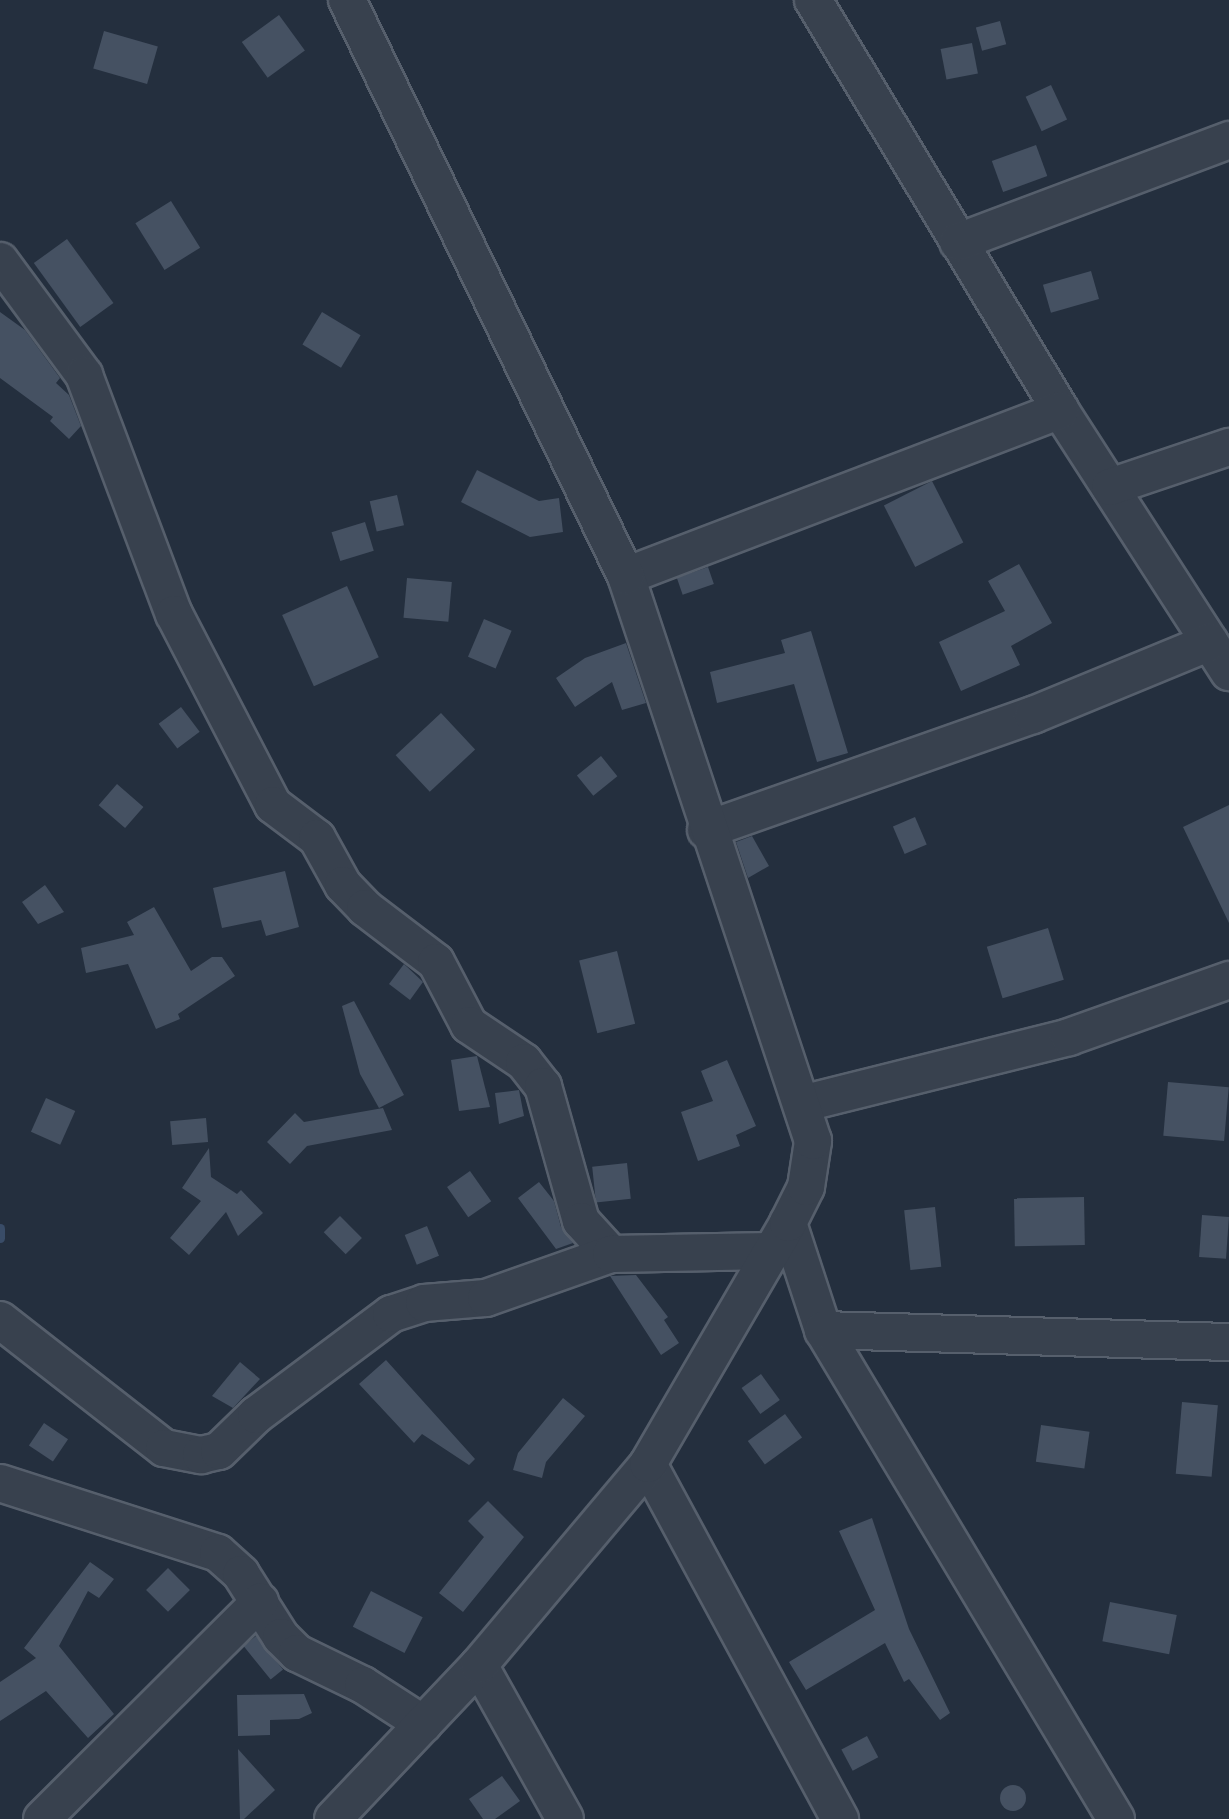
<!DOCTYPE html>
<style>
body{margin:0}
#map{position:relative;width:1229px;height:1819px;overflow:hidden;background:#242f3e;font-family:Arial,sans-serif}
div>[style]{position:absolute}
.stream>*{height:9px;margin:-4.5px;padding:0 4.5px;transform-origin:4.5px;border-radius:4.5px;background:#394c67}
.building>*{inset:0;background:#455162;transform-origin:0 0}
.round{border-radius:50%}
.roads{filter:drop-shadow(2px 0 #565f6c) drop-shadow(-2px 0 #565f6c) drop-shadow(0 2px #565f6c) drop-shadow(0 -2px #565f6c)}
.minor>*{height:36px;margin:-18px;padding:0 18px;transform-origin:18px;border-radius:18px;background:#38414e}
span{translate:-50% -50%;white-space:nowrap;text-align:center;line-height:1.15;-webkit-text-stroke:6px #1d2633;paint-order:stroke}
</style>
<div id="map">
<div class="stream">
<div style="left:0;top:1228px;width:10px;rotate:90deg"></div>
</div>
<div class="building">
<div style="left:279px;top:15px;width:44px;height:46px;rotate:54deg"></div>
<div style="left:1000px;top:21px;width:24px;height:25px;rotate:75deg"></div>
<div style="left:104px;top:31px;width:56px;height:39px;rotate:16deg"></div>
<div style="left:972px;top:43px;width:31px;height:32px;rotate:79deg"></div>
<div style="left:1051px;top:85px;width:38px;height:28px;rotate:65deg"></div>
<div style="left:1036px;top:145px;width:33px;height:47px;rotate:70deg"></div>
<div style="left:171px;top:201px;width:55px;height:42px;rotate:58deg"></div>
<div style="left:67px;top:239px;width:79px;height:41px;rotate:54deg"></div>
<div style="left:1091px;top:271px;width:29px;height:50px;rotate:74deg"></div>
<div style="clip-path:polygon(0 312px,25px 330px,60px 378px,56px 383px,69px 395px,81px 426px,69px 439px,50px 421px,53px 417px,0 378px)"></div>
<div style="left:322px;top:312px;width:45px;height:38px;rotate:31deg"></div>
<div style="clip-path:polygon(477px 470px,539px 501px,559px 498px,563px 532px,530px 537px,461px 502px)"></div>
<div style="left:932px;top:481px;width:69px;height:54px;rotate:63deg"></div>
<div style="left:397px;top:495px;width:31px;height:28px;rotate:77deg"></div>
<div style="left:365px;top:522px;width:30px;height:35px;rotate:73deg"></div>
<div style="clip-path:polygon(1019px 564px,1052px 623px,1011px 646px,1020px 665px,961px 691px,939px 642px,1005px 611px,988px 581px)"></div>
<div style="left:708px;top:567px;width:18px;height:33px;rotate:71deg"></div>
<div style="left:407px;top:578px;width:45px;height:40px;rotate:5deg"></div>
<div style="left:347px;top:586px;width:78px;height:71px;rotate:66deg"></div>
<div style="left:484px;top:619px;width:30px;height:41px;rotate:23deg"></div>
<div style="clip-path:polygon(811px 631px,848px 753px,817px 762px,794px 684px,717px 703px,710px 672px,785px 653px,781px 640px)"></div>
<div style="clip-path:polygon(626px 643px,646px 703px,622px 710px,612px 682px,575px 707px,556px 678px,585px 658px)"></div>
<div style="left:181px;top:707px;width:31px;height:28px;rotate:53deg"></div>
<div style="left:441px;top:713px;width:50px;height:62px;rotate:47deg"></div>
<div style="left:601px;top:756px;width:26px;height:31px;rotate:51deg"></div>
<div style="left:117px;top:784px;width:35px;height:28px;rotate:41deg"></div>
<div style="clip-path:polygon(1229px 805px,1229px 923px,1183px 827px)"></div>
<div style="left:915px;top:817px;width:30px;height:24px;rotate:67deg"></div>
<div style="clip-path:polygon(752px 836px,769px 866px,748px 878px,736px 842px)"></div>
<div style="clip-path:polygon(285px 871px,299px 927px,266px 936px,261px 920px,222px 928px,213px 888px)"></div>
<div style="clip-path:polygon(45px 885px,64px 912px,38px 924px,22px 902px)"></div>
<div style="clip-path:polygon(154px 907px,191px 971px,212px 957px,222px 957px,235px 976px,178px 1014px,180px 1019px,156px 1029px,128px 964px,86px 973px,81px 948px,134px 935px,127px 922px)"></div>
<div style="left:1048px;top:928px;width:54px;height:64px;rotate:73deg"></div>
<div style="left:617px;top:951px;width:75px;height:39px;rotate:76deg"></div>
<div style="clip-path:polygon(404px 964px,423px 982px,410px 1000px,389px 984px)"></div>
<div style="clip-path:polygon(354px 1001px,404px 1095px,379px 1108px,360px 1074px,342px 1006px)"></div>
<div style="clip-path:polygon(477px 1056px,490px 1107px,459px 1111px,451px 1060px)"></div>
<div style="clip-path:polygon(727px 1060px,756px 1126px,736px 1135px,740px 1146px,698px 1161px,681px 1112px,713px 1101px,701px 1071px)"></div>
<div style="left:1168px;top:1082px;width:61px;height:54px;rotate:5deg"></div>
<div style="clip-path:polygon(519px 1090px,524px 1116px,499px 1124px,495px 1093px)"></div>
<div style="left:46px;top:1098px;width:32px;height:37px;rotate:24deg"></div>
<div style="clip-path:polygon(383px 1108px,392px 1130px,307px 1146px,290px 1164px,267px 1142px,295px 1113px,304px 1122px)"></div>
<div style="left:206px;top:1118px;width:24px;height:36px;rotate:85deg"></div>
<div style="clip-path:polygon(209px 1148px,211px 1177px,237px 1194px,241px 1190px,263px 1213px,238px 1236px,226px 1212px,189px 1255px,170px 1238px,201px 1201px,182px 1188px)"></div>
<div style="left:627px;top:1163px;width:36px;height:35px;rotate:84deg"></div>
<div style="left:470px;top:1171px;width:37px;height:28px;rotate:55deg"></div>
<div style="clip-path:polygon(539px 1182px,554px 1201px,561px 1227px,573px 1243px,556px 1249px,518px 1198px)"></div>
<div style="left:1084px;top:1197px;width:48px;height:70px;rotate:89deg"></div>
<div style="left:935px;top:1207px;width:60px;height:31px;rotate:84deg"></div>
<div style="left:1202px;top:1215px;width:27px;height:42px;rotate:4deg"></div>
<div style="left:340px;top:1216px;width:31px;height:23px;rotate:45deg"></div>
<div style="left:427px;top:1226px;width:32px;height:24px;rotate:68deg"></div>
<div style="clip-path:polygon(636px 1275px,668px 1317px,664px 1320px,679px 1343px,661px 1355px,610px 1276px)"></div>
<div style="clip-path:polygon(386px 1360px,475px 1459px,469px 1465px,422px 1434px,414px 1443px,359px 1384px)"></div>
<div style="clip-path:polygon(240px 1362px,260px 1379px,233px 1408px,212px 1396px)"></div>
<div style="left:761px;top:1374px;width:32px;height:24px;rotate:54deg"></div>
<div style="clip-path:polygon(563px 1398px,585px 1416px,546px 1462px,542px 1478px,513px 1470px,518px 1453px)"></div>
<div style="left:1182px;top:1402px;width:36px;height:72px;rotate:5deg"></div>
<div style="left:785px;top:1414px;width:29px;height:46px;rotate:54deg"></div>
<div style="left:44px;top:1423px;width:29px;height:27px;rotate:34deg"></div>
<div style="left:1041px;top:1425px;width:49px;height:37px;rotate:8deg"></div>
<div style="clip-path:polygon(488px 1501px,524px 1537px,463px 1612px,439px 1593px,484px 1537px,468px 1521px)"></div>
<div style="clip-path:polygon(872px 1518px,909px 1629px,950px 1713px,940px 1720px,909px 1679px,904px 1682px,885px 1643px,806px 1690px,789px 1662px,875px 1610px,839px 1531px)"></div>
<div style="clip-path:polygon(90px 1562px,114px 1579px,99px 1598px,88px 1591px,59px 1646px,114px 1714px,88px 1738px,46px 1691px,0 1721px,0 1682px,36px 1658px,24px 1648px)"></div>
<div style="left:168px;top:1568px;width:31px;height:31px;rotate:45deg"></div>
<div style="left:371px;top:1591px;width:58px;height:40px;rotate:27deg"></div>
<div style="left:1110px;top:1602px;width:68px;height:40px;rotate:11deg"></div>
<div style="left:256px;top:1636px;width:43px;height:16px;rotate:51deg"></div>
<div style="clip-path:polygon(304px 1694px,312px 1713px,299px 1719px,270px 1720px,270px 1735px,238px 1736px,237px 1695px)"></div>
<div style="left:867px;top:1736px;width:24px;height:29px;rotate:62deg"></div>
<div style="clip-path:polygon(238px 1749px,275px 1790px,244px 1819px,240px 1819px)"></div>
<div style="clip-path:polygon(502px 1776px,520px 1801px,495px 1819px,483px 1819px,469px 1799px)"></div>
<div class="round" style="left:1000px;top:1785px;width:26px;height:26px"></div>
</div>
<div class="roads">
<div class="minor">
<div style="left:813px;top:0;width:479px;rotate:58.9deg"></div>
<div style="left:1060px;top:410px;width:312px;rotate:57.2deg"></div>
<div style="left:958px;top:242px;width:290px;rotate:-20.6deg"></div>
<div style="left:0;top:261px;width:142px;rotate:53.6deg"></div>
<div style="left:84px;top:375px;width:255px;rotate:69.4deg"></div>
<div style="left:174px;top:614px;width:215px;rotate:62.6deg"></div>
<div style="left:273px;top:805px;width:55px;rotate:36.9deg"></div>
<div style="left:317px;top:838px;width:54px;rotate:61deg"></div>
<div style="left:343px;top:885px;width:32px;rotate:46deg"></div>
<div style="left:365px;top:908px;width:89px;rotate:37.3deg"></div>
<div style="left:436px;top:962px;width:71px;rotate:62.4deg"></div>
<div style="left:469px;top:1025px;width:66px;rotate:33.9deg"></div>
<div style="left:524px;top:1062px;width:31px;rotate:52deg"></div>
<div style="left:543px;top:1086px;width:140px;rotate:74.3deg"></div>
<div style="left:581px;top:1221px;width:45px;rotate:47.7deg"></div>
<div style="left:1110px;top:487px;width:126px;rotate:-18.6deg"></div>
<div style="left:626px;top:576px;width:465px;rotate:-20.9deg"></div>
<div style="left:706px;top:830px;width:347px;rotate:-19.4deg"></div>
<div style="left:1033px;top:715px;width:191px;rotate:-22.4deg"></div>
<div style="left:805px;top:1103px;width:272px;rotate:-14deg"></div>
<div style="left:1069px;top:1037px;width:170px;rotate:-19.6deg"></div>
<div style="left:788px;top:1223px;width:113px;rotate:71.9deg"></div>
<div style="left:823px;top:1330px;width:570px;rotate:59.07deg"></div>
<div style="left:0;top:1320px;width:208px;rotate:38deg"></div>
<div style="left:164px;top:1448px;width:38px;rotate:11deg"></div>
<div style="left:201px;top:1455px;width:18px;rotate:-13deg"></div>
<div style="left:219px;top:1451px;width:52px;rotate:-44.2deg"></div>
<div style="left:256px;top:1415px;width:169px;rotate:-36.8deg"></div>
<div style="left:391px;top:1314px;width:35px;rotate:-18deg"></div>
<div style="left:424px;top:1303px;width:62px;rotate:-4.6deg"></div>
<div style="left:486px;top:1298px;width:133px;rotate:-19.4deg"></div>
<div style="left:611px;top:1254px;width:159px;rotate:-1.1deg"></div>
<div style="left:823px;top:1330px;width:406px;rotate:1.7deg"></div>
<div style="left:648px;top:1464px;width:404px;rotate:61.6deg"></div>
<div style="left:0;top:1483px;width:229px;rotate:17.8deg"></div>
<div style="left:218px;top:1553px;width:31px;rotate:42deg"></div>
<div style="left:241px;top:1574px;width:75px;rotate:57.6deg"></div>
<div style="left:281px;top:1637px;width:23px;rotate:45deg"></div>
<div style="left:297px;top:1653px;width:73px;rotate:25.9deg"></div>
<div style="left:363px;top:1685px;width:72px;rotate:33deg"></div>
<div style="left:479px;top:1665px;width:176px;rotate:60.8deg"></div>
<div style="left:42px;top:1819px;width:308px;rotate:-44.9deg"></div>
<div style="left:333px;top:1819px;width:212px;rotate:-46.5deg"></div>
<div style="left:479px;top:1665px;width:263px;rotate:-49.9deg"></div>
<div style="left:648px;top:1464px;width:279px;rotate:-59.8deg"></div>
<div style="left:788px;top:1223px;width:40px;rotate:-63.4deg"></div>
<div style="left:806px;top:1187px;width:47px;rotate:-81.3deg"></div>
<div style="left:813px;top:1141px;width:595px;rotate:-108.31deg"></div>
<div style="left:626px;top:576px;width:640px;rotate:-115.84deg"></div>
</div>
</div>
</div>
